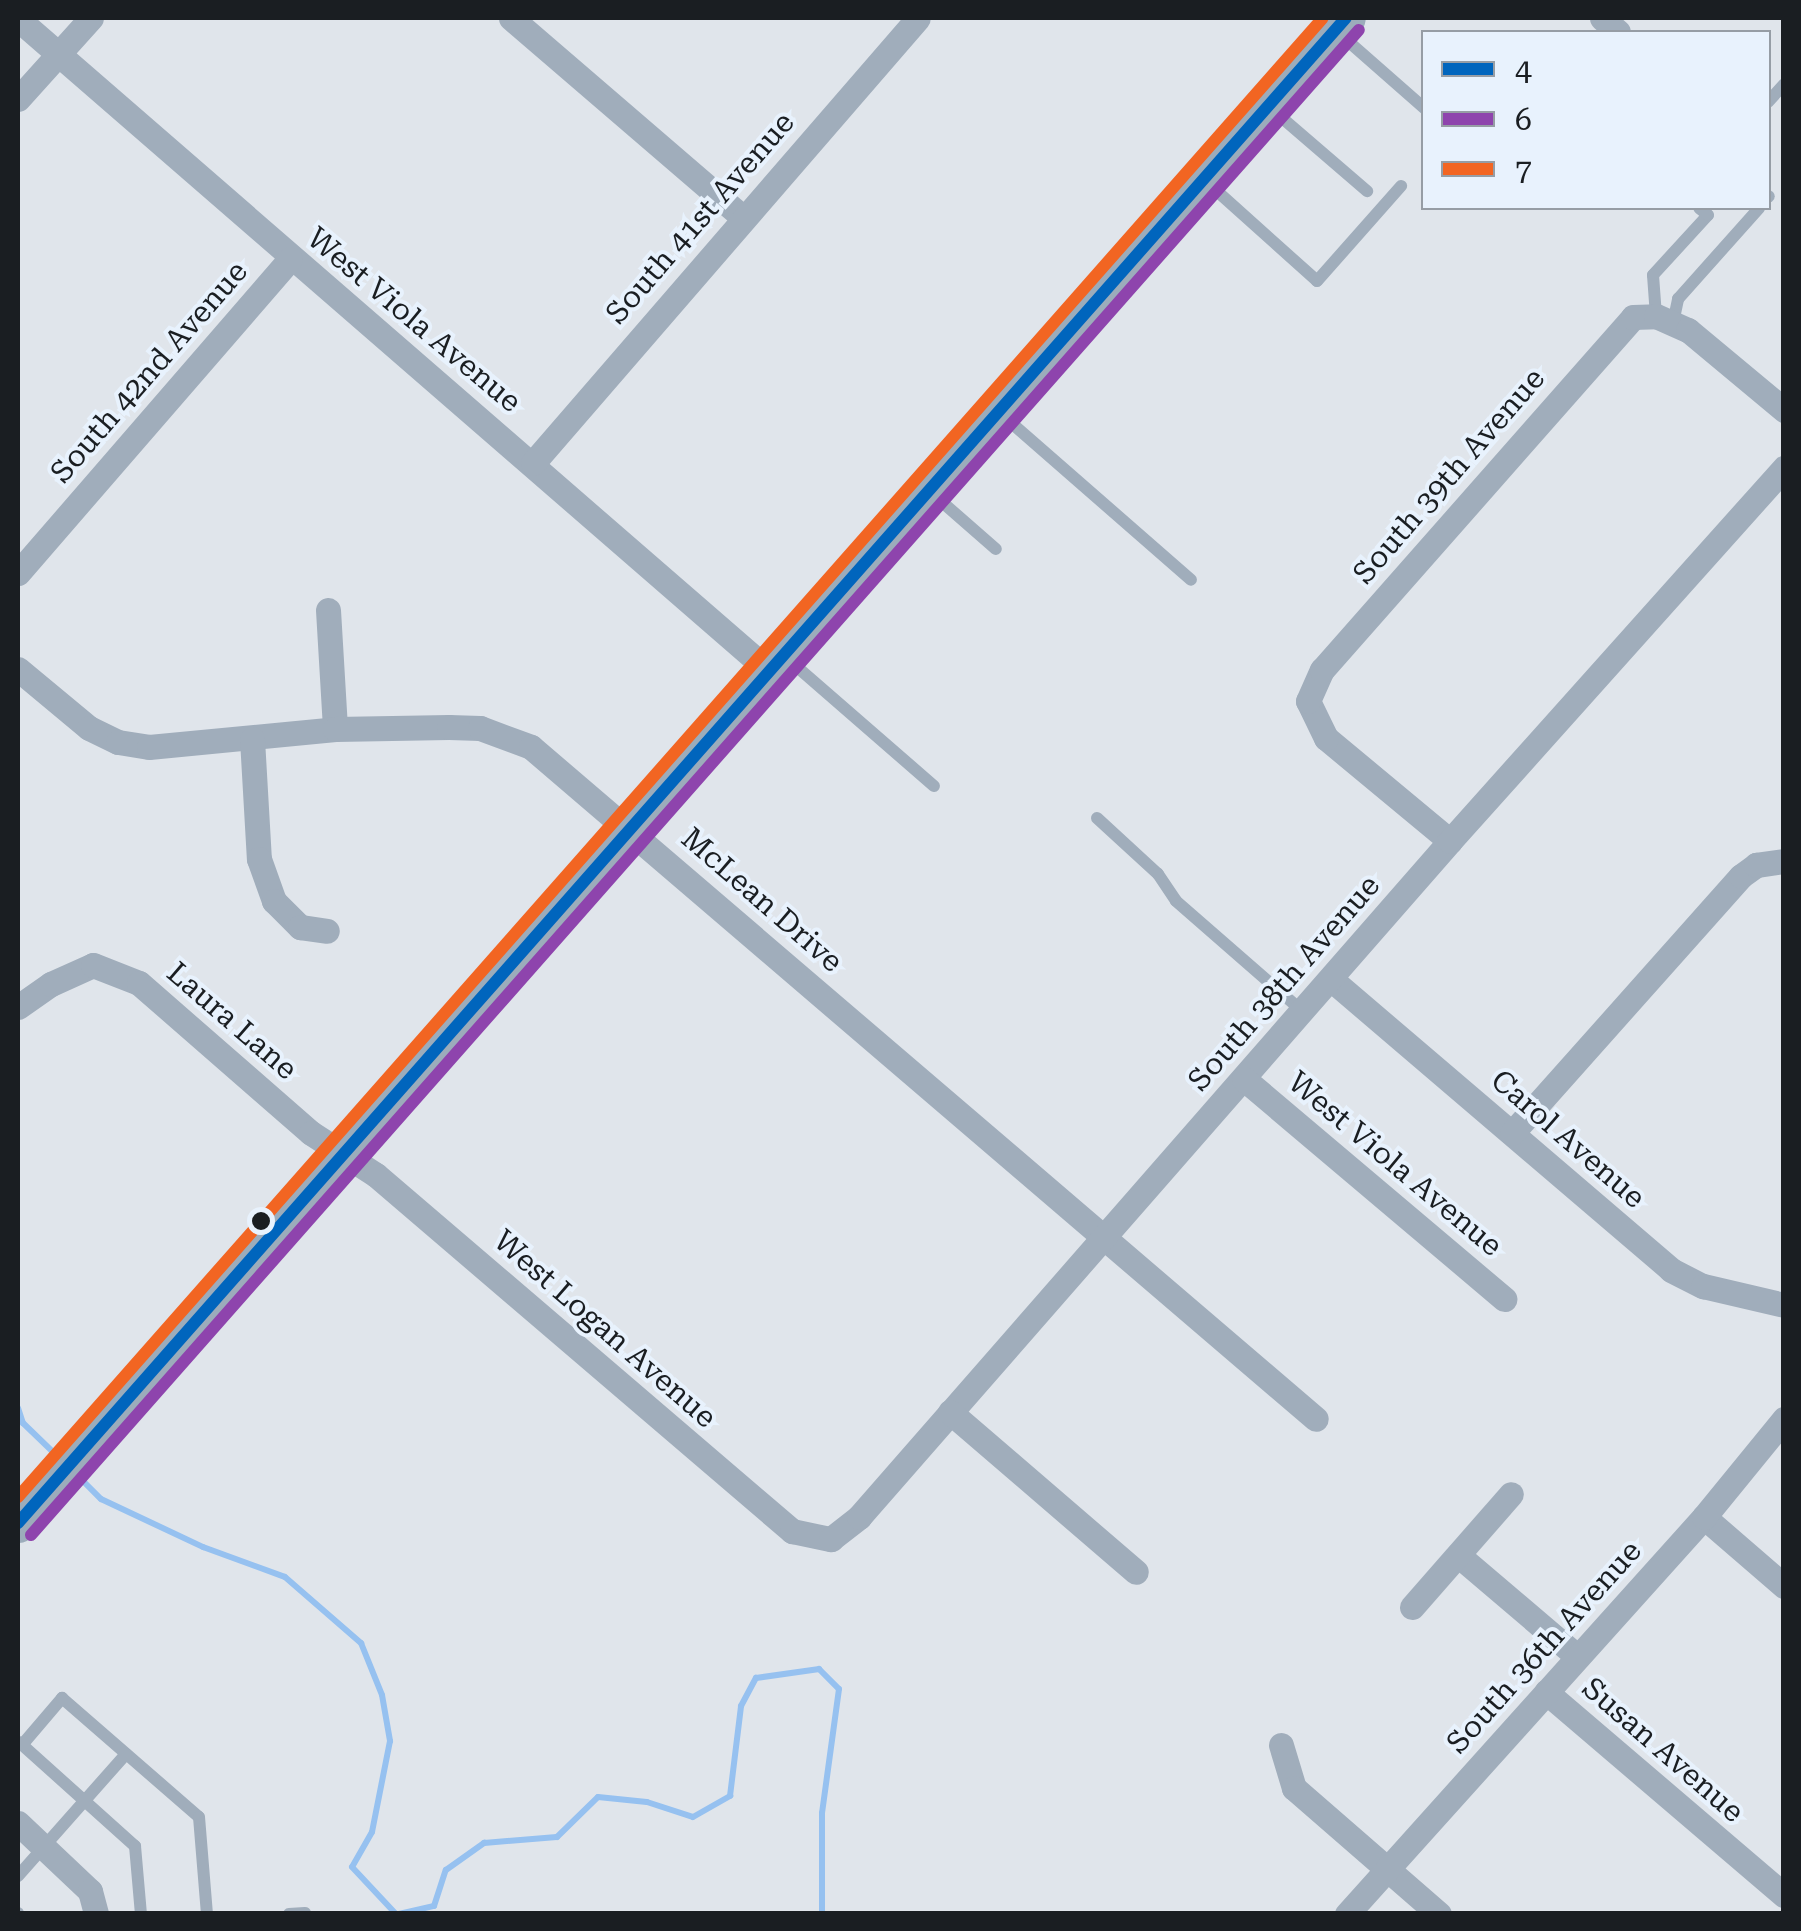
<!DOCTYPE html>
<style>
body{margin:0}
#map{position:relative;width:1801px;height:1931px;overflow:hidden;background:#e0e5eb;font-family:"Roboto Serif",serif}
div>[style]{position:absolute}
.stream>*{height:6px;margin:-3px;padding:0 3px;transform-origin:3px;border-radius:3px;background:#96c1f0}
.lane>*{height:12px;margin:-6px;padding:0 6px;transform-origin:6px;border-radius:6px;background:#a0adbb}
.street>*{height:25px;margin:-12.5px;padding:0 12.5px;transform-origin:12.5px;border-radius:12.5px;background:#a0adbb}
.primary>*{height:40px;margin:-20px;padding:0 20px;transform-origin:20px;border-radius:20px;background:#9cacbb}
.bus-1>*{height:12px;margin:-6px;padding:0 6px;transform-origin:6px;border-radius:6px;background:#0065bd}
.bus-2>*{height:12px;margin:-6px;padding:0 6px;transform-origin:6px;border-radius:6px;background:#8e44ad}
.bus-3>*{height:12px;margin:-6px;padding:0 6px;transform-origin:6px;border-radius:6px;background:#f26522}
.dots>*{width:28px;height:28px;translate:-50% -50%;box-sizing:border-box;border:5px solid #e8f2fd;border-radius:50%}
span{translate:-50% -50%;white-space:nowrap;text-align:center;line-height:1.15;-webkit-text-stroke:8px #e8f2fd;paint-order:stroke}
.street-label{font-size:30px;color:#1a1e22}
.frame{position:absolute;inset:0;border:20px solid #1a1e22;pointer-events:none}
.legend{position:absolute;left:1421px;top:30px;width:350px;height:180px;box-sizing:border-box;background:#e8f2fd;border:2px solid #969da5;margin:0;padding:12px 18px;list-style:none;font-size:30px;color:#1a1e22}
.legend li{display:flex;align-items:center;gap:20px;height:50px}
.legend b{width:50px;border:2px solid #969da5}
</style>
<div id="map">
<div class="stream">
<div style="left:18px;top:1408px;width:16px;rotate:72deg"></div>
<div style="left:23px;top:1423px;width:47px;rotate:44.1deg"></div>
<div style="left:77px;top:1475px;width:34px;rotate:45deg"></div>
<div style="left:101px;top:1499px;width:113px;rotate:25.2deg"></div>
<div style="left:203px;top:1547px;width:87px;rotate:20.1deg"></div>
<div style="left:285px;top:1577px;width:101px;rotate:41deg"></div>
<div style="left:361px;top:1643px;width:56px;rotate:68deg"></div>
<div style="left:382px;top:1695px;width:47px;rotate:80.1deg"></div>
<div style="left:390px;top:1741px;width:93px;rotate:101.2deg"></div>
<div style="left:372px;top:1832px;width:40px;rotate:119.7deg"></div>
<div style="left:352px;top:1867px;width:64px;rotate:46.9deg"></div>
<div style="left:399px;top:1914px;width:36px;rotate:-13deg"></div>
<div style="left:434px;top:1906px;width:38px;rotate:-72deg"></div>
<div style="left:446px;top:1870px;width:47px;rotate:-35.4deg"></div>
<div style="left:484px;top:1843px;width:73px;rotate:-4.7deg"></div>
<div style="left:557px;top:1837px;width:57px;rotate:-44.3deg"></div>
<div style="left:598px;top:1797px;width:49px;rotate:5.8deg"></div>
<div style="left:647px;top:1802px;width:48px;rotate:18.1deg"></div>
<div style="left:693px;top:1817px;width:43px;rotate:-29.6deg"></div>
<div style="left:730px;top:1796px;width:91px;rotate:-83deg"></div>
<div style="left:741px;top:1706px;width:32px;rotate:-62deg"></div>
<div style="left:756px;top:1678px;width:64px;rotate:-8.1deg"></div>
<div style="left:819px;top:1669px;width:28px;rotate:45deg"></div>
<div style="left:839px;top:1689px;width:125px;rotate:97.8deg"></div>
<div style="left:822px;top:1813px;width:101px;rotate:90deg"></div>
</div>
<div class="lane">
<div style="left:1341px;top:35px;width:111px;rotate:41.3deg"></div>
<div style="left:1768px;top:102px;width:24px;rotate:-48deg"></div>
<div style="left:1274px;top:111px;width:123px;rotate:40.7deg"></div>
<div style="left:1209px;top:184px;width:145px;rotate:41.9deg"></div>
<div style="left:1317px;top:281px;width:127px;rotate:-48.5deg"></div>
<div style="left:1768px;top:197px;width:1px;rotate:-45deg"></div>
<div style="left:1656px;top:316px;width:41px;rotate:-94.2deg"></div>
<div style="left:1653px;top:275px;width:81px;rotate:-47.5deg"></div>
<div style="left:1708px;top:215px;width:11px;rotate:-142deg"></div>
<div style="left:1673px;top:323px;width:25px;rotate:-78deg"></div>
<div style="left:1678px;top:299px;width:122px;rotate:-48.3deg"></div>
<div style="left:1001px;top:414px;width:252px;rotate:41.1deg"></div>
<div style="left:934px;top:495px;width:82px;rotate:41.1deg"></div>
<div style="left:789px;top:660px;width:192px;rotate:41deg"></div>
<div style="left:1097px;top:818px;width:83px;rotate:42.6deg"></div>
<div style="left:1158px;top:874px;width:32px;rotate:56deg"></div>
<div style="left:1176px;top:901px;width:167px;rotate:41.1deg"></div>
<div style="left:19px;top:1742px;width:156px;rotate:41.9deg"></div>
<div style="left:135px;top:1846px;width:68px;rotate:85deg"></div>
<div style="left:22px;top:1745px;width:62px;rotate:-49.6deg"></div>
<div style="left:62px;top:1698px;width:181px;rotate:41deg"></div>
<div style="left:199px;top:1817px;width:97px;rotate:85.3deg"></div>
<div style="left:18px;top:1876px;width:163px;rotate:-48.5deg"></div>
<div style="left:18px;top:1913px;width:1px;rotate:90deg"></div>
<div style="left:289px;top:1914px;width:16px;rotate:-4deg"></div>
</div>
<div class="street">
<div style="left:511px;top:18px;width:305px;rotate:40.7deg"></div>
<div style="left:1602px;top:18px;width:21px;rotate:41deg"></div>
<div style="left:18px;top:19px;width:995px;rotate:40.96deg"></div>
<div style="left:18px;top:99px;width:109px;rotate:-48deg"></div>
<div style="left:533px;top:463px;width:588px;rotate:-49.13deg"></div>
<div style="left:18px;top:573px;width:415px;rotate:-49.1deg"></div>
<div style="left:328px;top:610px;width:119px;rotate:86.6deg"></div>
<div style="left:18px;top:669px;width:92px;rotate:39.7deg"></div>
<div style="left:89px;top:728px;width:32px;rotate:26deg"></div>
<div style="left:118px;top:742px;width:31px;rotate:9deg"></div>
<div style="left:149px;top:747px;width:187px;rotate:-5.5deg"></div>
<div style="left:335px;top:729px;width:114px;rotate:-1deg"></div>
<div style="left:449px;top:727px;width:31px;rotate:2deg"></div>
<div style="left:480px;top:728px;width:54px;rotate:20.4deg"></div>
<div style="left:531px;top:747px;width:1033px;rotate:40.57deg"></div>
<div style="left:252px;top:739px;width:120px;rotate:86.7deg"></div>
<div style="left:259px;top:859px;width:45px;rotate:70.3deg"></div>
<div style="left:274px;top:901px;width:37px;rotate:45deg"></div>
<div style="left:300px;top:927px;width:27px;rotate:8deg"></div>
<div style="left:1450px;top:841px;width:161px;rotate:-140.3deg"></div>
<div style="left:1326px;top:738px;width:41px;rotate:-115.9deg"></div>
<div style="left:1308px;top:701px;width:34px;rotate:-66deg"></div>
<div style="left:1322px;top:670px;width:470px;rotate:-48.6deg"></div>
<div style="left:1633px;top:317px;width:23px;rotate:-2deg"></div>
<div style="left:1656px;top:316px;width:35px;rotate:24deg"></div>
<div style="left:1688px;top:330px;width:125px;rotate:39.8deg"></div>
<div style="left:1332px;top:980px;width:446px;rotate:40.5deg"></div>
<div style="left:1671px;top:1270px;width:36px;rotate:27deg"></div>
<div style="left:1703px;top:1286px;width:83px;rotate:13.2deg"></div>
<div style="left:18px;top:1007px;width:40px;rotate:-34.9deg"></div>
<div style="left:51px;top:984px;width:46px;rotate:-24.3deg"></div>
<div style="left:93px;top:965px;width:49px;rotate:21.4deg"></div>
<div style="left:139px;top:983px;width:228px;rotate:41.1deg"></div>
<div style="left:311px;top:1133px;width:77px;rotate:32.9deg"></div>
<div style="left:376px;top:1175px;width:548px;rotate:40.56deg"></div>
<div style="left:792px;top:1531px;width:40px;rotate:12deg"></div>
<div style="left:831px;top:1539px;width:36px;rotate:-38deg"></div>
<div style="left:859px;top:1517px;width:898px;rotate:-48.84deg"></div>
<div style="left:1450px;top:841px;width:501px;rotate:-48.16deg"></div>
<div style="left:1244px;top:1079px;width:341px;rotate:40.2deg"></div>
<div style="left:1512px;top:1133px;width:344px;rotate:-48.3deg"></div>
<div style="left:1741px;top:876px;width:19px;rotate:-36deg"></div>
<div style="left:1756px;top:865px;width:28px;rotate:-8deg"></div>
<div style="left:950px;top:1412px;width:245px;rotate:40.7deg"></div>
<div style="left:1704px;top:1517px;width:106px;rotate:40.8deg"></div>
<div style="left:1458px;top:1555px;width:157px;rotate:40.4deg"></div>
<div style="left:1412px;top:1607px;width:150px;rotate:-48.8deg"></div>
<div style="left:1546px;top:1692px;width:313px;rotate:40.5deg"></div>
<div style="left:1281px;top:1745px;width:45px;rotate:73.2deg"></div>
<div style="left:1294px;top:1788px;width:192px;rotate:41deg"></div>
<div style="left:18px;top:1823px;width:99px;rotate:43.4deg"></div>
<div style="left:90px;top:1891px;width:24px;rotate:75deg"></div>
<div style="left:1347px;top:1914px;width:534px;rotate:-48.04deg"></div>
<div style="left:1704px;top:1517px;width:127px;rotate:-50.8deg"></div>
</div>
<div class="primary">
<div style="left:18px;top:1523px;width:2007px;rotate:-48.58deg"></div>
</div>
<div class="bus-1">
<div style="left:18px;top:1523px;width:2007px;rotate:-48.58deg"></div>
</div>
<div class="bus-2">
<div style="left:31px;top:1535px;width:2007px;rotate:-48.58deg"></div>
</div>
<div class="bus-3">
<div style="left:18px;top:1497px;width:1972px;rotate:-48.58deg"></div>
</div>
<div class="dots">
<div style="left:261px;top:1221px;background:#1a1e22"></div>
</div>
<div class="street-label">
<span style="left:700px;top:218px;rotate:-49deg">South 41st Avenue</span>
<span style="left:414px;top:320px;rotate:40deg">West Viola Avenue</span>
<span style="left:149px;top:372px;rotate:-49deg">South 42nd Avenue</span>
<span style="left:1449px;top:476px;rotate:-49deg">South 39th Avenue</span>
<span style="left:762px;top:900px;rotate:41deg">McLean Drive</span>
<span style="left:1284px;top:983px;rotate:-49deg">South 38th Avenue</span>
<span style="left:232px;top:1021px;rotate:41deg">Laura Lane</span>
<span style="left:1568px;top:1139px;rotate:41deg">Carol Avenue</span>
<span style="left:1395px;top:1164px;rotate:40deg">West Viola Avenue</span>
<span style="left:605px;top:1329px;rotate:41deg">West Logan Avenue</span>
<span style="left:1544px;top:1647px;rotate:-48deg">South 36th Avenue</span>
<span style="left:1663px;top:1750px;rotate:41deg">Susan Avenue</span>
</div>
<div class="frame"></div>
<ul class="legend">
<li><b style="height:12px;background:#0065bd"></b>4</li>
<li><b style="height:12px;background:#8e44ad"></b>6</li>
<li><b style="height:12px;background:#f26522"></b>7</li>
</ul>
</div>
